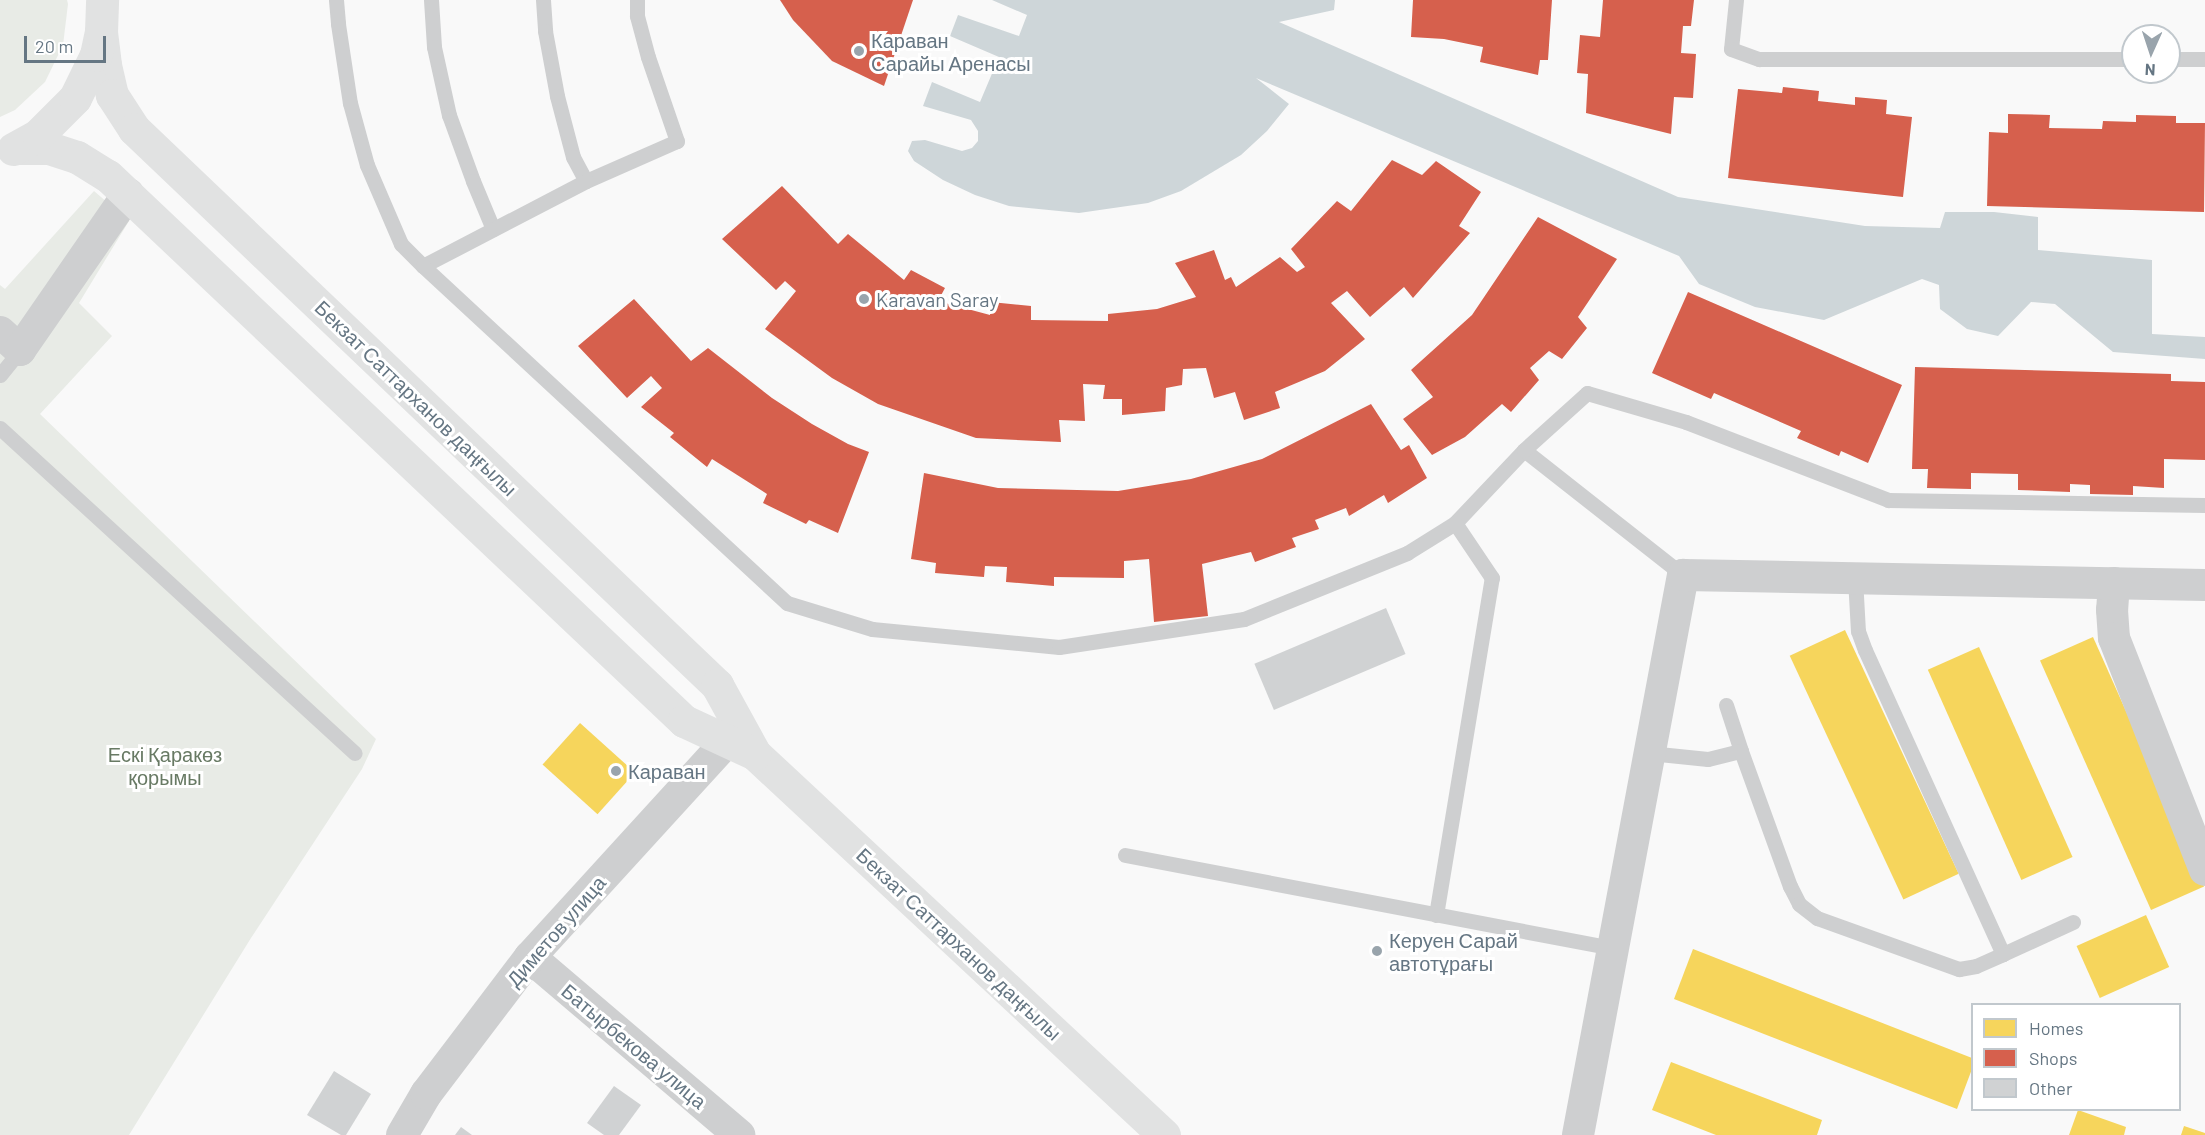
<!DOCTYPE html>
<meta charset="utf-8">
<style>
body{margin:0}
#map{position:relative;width:2205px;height:1135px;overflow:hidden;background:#f9f9f9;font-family:Barlow,sans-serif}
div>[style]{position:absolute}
.green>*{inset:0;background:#e8ebe6}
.water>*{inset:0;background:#ced6d9}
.homes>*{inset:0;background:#f6d55c;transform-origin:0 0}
.shops>*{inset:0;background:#d6604d}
.building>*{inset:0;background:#d0d2d3;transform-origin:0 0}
.service>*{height:15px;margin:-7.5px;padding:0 7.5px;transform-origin:7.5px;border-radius:7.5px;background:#cecfd0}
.minor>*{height:32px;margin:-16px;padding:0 16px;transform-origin:16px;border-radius:16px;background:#cecfd0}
.primary>*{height:33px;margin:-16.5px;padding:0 16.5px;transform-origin:16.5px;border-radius:16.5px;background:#e1e2e2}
.dots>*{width:16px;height:16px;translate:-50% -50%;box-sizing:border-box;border:3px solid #fff;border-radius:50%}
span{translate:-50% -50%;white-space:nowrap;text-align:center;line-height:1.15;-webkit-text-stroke:6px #fff;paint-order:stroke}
.poi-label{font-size:20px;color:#657683}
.left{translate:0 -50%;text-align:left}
.street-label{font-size:20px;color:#657683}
.park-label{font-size:20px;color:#687a64}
.legend{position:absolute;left:1971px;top:1003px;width:210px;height:108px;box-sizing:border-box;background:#fff;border:2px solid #c1c8cd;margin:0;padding:8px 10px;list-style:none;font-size:18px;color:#657683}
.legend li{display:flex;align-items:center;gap:12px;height:30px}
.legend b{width:30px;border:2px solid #c1c8cd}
.north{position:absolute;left:2121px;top:24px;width:60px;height:60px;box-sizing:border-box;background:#fff;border:2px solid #c1c8cd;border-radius:50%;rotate:183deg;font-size:16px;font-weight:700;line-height:24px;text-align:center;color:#657683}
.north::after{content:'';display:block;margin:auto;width:21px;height:27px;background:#99a4ac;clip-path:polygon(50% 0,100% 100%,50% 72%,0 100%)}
.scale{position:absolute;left:24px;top:36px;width:82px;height:27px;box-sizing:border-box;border:3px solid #657683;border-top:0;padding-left:8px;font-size:18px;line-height:21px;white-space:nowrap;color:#657683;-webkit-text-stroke:4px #fff;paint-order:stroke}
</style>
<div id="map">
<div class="green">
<div style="clip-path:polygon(0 0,67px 0,68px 4px,63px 45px,45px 82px,15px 110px,0 117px)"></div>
<div style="clip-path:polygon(94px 191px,129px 221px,79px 303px,112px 336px,40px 414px,376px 739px,362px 769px,251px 938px,129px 1135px,0 1135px,0 285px,5px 289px)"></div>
</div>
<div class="water">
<div style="clip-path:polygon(992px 0,1335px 0,1334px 10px,1279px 22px,1678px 197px,1865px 226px,1940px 228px,1945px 212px,1994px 212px,2038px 217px,2038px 250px,2152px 260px,2152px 334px,2205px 337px,2205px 359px,2113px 352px,2055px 304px,2031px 302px,1998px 336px,1967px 329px,1940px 309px,1939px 285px,1922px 279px,1824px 320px,1755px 307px,1699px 284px,1679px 256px,1256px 78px,1289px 104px,1267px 131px,1241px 155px,1181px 191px,1148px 203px,1079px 213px,1009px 206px,975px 195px,943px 180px,914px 161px,908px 151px,912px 141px,925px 140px,962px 151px,972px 148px,978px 141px,978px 131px,971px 120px,923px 106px,932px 82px,980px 102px,999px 57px,950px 36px,958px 15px,1019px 36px,1027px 15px)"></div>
</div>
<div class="homes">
<div style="left:1845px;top:630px;width:269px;height:61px;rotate:65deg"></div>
<div style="left:2093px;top:637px;width:273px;height:58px;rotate:66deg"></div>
<div style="left:1979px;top:647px;width:230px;height:56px;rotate:66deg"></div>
<div style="left:580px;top:723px;width:74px;height:56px;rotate:42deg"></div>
<div style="left:2146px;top:915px;width:57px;height:76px;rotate:66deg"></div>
<div style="clip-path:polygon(1693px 949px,1972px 1058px,1972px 1069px,1957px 1109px,1674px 999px)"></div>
<div style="clip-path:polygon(1671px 1062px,1822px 1120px,1817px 1135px,1716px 1135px,1652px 1110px)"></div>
<div style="clip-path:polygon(2078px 1110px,2126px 1127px,2124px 1135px,2069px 1135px)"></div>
<div style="clip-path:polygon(2184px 1126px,2205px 1133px,2205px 1135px,2181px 1135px)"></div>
</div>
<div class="shops">
<div style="clip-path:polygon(780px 0,913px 0,884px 86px,832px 61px,793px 20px)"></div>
<div style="clip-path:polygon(1413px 0,1552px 0,1548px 60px,1540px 60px,1538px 75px,1480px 62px,1483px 47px,1444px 39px,1411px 37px)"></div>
<div style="clip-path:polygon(1603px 0,1694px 0,1691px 26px,1683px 26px,1681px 53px,1696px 54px,1693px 98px,1674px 97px,1671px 134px,1586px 113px,1588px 74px,1577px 73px,1580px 35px,1600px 37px)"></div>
<div style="clip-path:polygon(1783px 87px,1819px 91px,1818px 101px,1855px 105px,1855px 97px,1887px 100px,1886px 114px,1912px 117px,1903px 197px,1728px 178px,1738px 89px,1782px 93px)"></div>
<div style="clip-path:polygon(2008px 114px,2050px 115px,2049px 128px,2102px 129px,2103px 121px,2136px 122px,2136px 115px,2176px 116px,2176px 123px,2205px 123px,2204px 212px,1987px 206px,1989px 132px,2008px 133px)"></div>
<div style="clip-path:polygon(1392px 160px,1422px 175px,1436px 161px,1481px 192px,1459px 226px,1470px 233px,1413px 298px,1404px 287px,1370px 317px,1347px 291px,1331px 303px,1365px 339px,1325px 371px,1275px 392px,1280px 408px,1244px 420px,1235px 392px,1214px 398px,1206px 368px,1183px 369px,1182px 385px,1166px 388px,1165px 411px,1122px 415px,1122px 399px,1103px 399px,1105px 385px,1083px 384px,1085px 421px,1059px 420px,1061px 442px,976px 438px,878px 404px,832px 378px,765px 329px,796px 291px,785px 281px,776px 290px,722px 239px,782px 186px,838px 244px,848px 234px,904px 280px,911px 270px,945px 288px,938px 301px,990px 315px,991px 302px,1031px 306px,1031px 320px,1108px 321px,1108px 314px,1157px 309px,1196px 297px,1175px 263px,1214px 250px,1225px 280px,1231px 277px,1236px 287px,1280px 257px,1297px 272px,1305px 267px,1291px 249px,1337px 201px,1351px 211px)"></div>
<div style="clip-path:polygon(1538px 217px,1617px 259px,1578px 317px,1587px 328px,1562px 359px,1549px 351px,1530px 368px,1539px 380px,1511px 412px,1502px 404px,1465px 437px,1432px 455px,1403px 419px,1433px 397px,1411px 370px,1472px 315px)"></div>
<div style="clip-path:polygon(1688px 292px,1902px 385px,1868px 463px,1841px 451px,1839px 456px,1797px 438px,1801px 431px,1714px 393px,1711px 399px,1652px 373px)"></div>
<div style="clip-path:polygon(634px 299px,691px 361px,708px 348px,772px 398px,812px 424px,848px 444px,869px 452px,838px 533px,809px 520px,806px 524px,763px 503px,767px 494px,712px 459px,707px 467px,670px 437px,674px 433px,641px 407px,662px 388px,651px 376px,627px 398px,578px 346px)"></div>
<div style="clip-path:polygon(1915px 367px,2171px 374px,2171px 381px,2205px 382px,2205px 460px,2164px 459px,2164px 488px,2133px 486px,2133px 495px,2090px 494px,2090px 485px,2070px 484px,2070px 492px,2018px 490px,2018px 474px,1971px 473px,1971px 489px,1927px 488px,1928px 469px,1912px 469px)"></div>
<div style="clip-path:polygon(1371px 404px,1401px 450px,1409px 445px,1427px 478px,1388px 503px,1384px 495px,1349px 516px,1346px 508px,1315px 520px,1319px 529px,1292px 538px,1296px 547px,1255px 562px,1251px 552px,1202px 564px,1208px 616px,1154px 622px,1149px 559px,1124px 561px,1124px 578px,1054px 577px,1054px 586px,1006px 582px,1007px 567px,985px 566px,984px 577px,935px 573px,936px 563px,911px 559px,924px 473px,998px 488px,1118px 491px,1191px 479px,1262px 459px)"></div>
</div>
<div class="building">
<div style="left:1386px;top:608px;width:50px;height:143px;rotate:67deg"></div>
<div style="clip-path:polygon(334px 1071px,371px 1094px,346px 1135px,341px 1135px,307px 1115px)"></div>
<div style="clip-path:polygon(614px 1086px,641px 1105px,619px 1135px,604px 1135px,587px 1123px)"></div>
<div style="clip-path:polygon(461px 1127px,472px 1135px,455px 1135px)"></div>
</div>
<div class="service">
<div style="left:336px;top:0;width:24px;rotate:85deg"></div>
<div style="left:338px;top:24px;width:80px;rotate:81.4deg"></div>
<div style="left:350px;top:103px;width:64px;rotate:74.7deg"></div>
<div style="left:367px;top:165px;width:86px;rotate:66.7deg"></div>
<div style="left:401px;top:244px;width:31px;rotate:45deg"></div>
<div style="left:431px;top:0;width:47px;rotate:86.3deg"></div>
<div style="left:434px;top:47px;width:70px;rotate:77.6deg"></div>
<div style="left:449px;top:115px;width:70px;rotate:70deg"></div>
<div style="left:473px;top:181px;width:52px;rotate:67.4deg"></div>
<div style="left:543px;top:0;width:31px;rotate:86deg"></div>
<div style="left:545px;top:31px;width:66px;rotate:79.5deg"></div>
<div style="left:557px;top:96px;width:63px;rotate:75.3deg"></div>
<div style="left:573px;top:157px;width:27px;rotate:62deg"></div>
<div style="left:637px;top:0;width:16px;rotate:90deg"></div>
<div style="left:637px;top:16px;width:42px;rotate:75deg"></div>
<div style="left:648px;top:57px;width:89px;rotate:71deg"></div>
<div style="left:677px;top:141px;width:99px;rotate:156.3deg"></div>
<div style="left:586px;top:181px;width:184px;rotate:152.5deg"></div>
<div style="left:423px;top:266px;width:496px;rotate:42.8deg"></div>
<div style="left:787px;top:603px;width:89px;rotate:17deg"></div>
<div style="left:872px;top:629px;width:188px;rotate:5.5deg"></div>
<div style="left:1059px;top:647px;width:187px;rotate:-8.6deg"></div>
<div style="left:1244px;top:619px;width:176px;rotate:-22deg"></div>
<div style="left:1407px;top:553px;width:57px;rotate:-32deg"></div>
<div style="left:1455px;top:523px;width:100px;rotate:-46.6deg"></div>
<div style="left:1524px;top:450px;width:202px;rotate:38.2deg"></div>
<div style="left:1736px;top:0;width:49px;rotate:95.8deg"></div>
<div style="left:1731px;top:49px;width:30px;rotate:20deg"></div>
<div style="left:1759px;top:59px;width:374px"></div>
<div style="left:2169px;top:59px;width:36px"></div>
<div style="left:0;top:375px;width:32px;rotate:-51deg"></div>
<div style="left:0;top:428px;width:481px;rotate:42.5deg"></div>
<div style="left:1524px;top:450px;width:85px;rotate:-42.1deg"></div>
<div style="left:1587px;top:393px;width:103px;rotate:16.3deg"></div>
<div style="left:1686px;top:422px;width:217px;rotate:21.1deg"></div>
<div style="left:1888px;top:500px;width:317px;rotate:0.9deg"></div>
<div style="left:1855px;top:578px;width:53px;rotate:86.8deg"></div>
<div style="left:1858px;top:631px;width:20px;rotate:70deg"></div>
<div style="left:1865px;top:650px;width:334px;rotate:65.6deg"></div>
<div style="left:2003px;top:954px;width:77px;rotate:-24.6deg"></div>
<div style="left:1726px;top:705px;width:48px;rotate:71.9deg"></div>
<div style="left:1649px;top:753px;width:59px;rotate:5.8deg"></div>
<div style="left:1708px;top:759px;width:34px;rotate:-14deg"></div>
<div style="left:1741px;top:751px;width:144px;rotate:70.1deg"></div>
<div style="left:1790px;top:886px;width:20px;rotate:63deg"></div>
<div style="left:1799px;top:904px;width:23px;rotate:38deg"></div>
<div style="left:1817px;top:918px;width:151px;rotate:19.8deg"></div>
<div style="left:1959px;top:969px;width:17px;rotate:-10deg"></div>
<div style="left:1976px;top:966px;width:30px;rotate:-24deg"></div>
<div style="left:1125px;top:855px;width:495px;rotate:10.8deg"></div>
<div style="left:1436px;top:915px;width:342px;rotate:-80.6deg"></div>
<div style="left:1492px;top:578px;width:66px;rotate:-123.9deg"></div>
</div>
<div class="minor">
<div style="left:0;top:332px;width:27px;rotate:42deg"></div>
<div style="left:20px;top:350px;width:190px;rotate:-55.3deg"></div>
<div style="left:2114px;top:583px;width:27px;rotate:94deg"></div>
<div style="left:2112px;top:610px;width:28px;rotate:86deg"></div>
<div style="left:2114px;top:638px;width:249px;rotate:68.6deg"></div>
<div style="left:530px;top:957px;width:275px;rotate:40.4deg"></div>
<div style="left:402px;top:1135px;width:48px;rotate:-59.7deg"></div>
<div style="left:426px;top:1094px;width:172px;rotate:-52.8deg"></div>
<div style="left:530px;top:957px;width:292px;rotate:-47.6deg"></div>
<div style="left:1578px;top:1135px;width:570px;rotate:-79.38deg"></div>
<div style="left:1683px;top:575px;width:522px;rotate:1.1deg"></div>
</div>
<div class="primary">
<div style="left:101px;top:32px;width:33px;rotate:83deg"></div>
<div style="left:105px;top:65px;width:31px;rotate:77deg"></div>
<div style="left:112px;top:95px;width:40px;rotate:57.1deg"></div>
<div style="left:134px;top:129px;width:806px;rotate:43.64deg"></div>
<div style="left:717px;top:685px;width:79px;rotate:61.2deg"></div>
<div style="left:755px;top:754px;width:559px;rotate:42.97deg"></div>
<div style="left:16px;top:148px;width:33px"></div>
<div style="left:49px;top:148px;width:29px;rotate:18deg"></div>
<div style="left:77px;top:157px;width:36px;rotate:32deg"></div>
<div style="left:108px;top:176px;width:793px;rotate:43.42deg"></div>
<div style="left:684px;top:721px;width:78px;rotate:24.9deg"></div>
<div style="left:13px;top:149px;width:29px;rotate:-29deg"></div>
<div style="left:38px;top:135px;width:52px;rotate:-45deg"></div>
<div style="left:75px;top:98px;width:48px;rotate:-64deg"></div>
<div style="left:96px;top:55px;width:24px;rotate:-78deg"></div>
<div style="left:101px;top:32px;width:32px;rotate:-88deg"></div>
</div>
<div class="dots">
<div style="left:859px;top:51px;background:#99a4ac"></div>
<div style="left:864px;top:299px;background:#99a4ac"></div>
<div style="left:616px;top:771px;background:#99a4ac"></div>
<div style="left:1377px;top:951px;background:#99a4ac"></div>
</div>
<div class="poi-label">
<span class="left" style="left:871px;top:52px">Караван<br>Сарайы Аренасы</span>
<span class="left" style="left:876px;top:299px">Karavan Saray</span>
<span class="left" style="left:628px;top:771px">Караван</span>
<span class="left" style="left:1389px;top:952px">Керуен Сарай<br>автотұрағы</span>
</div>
<div class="street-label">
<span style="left:416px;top:398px;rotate:44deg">Бекзат Саттарханов даңғылы</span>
<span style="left:556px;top:931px;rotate:-49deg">Диметов улица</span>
<span style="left:959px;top:944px;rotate:43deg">Бекзат Саттарханов даңғылы</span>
<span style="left:634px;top:1046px;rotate:40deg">Батырбекова улица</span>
</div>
<div class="park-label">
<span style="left:165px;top:766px">Ескі Қаракөз<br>қорымы</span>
</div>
<ul class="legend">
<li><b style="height:16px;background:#f6d55c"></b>Homes</li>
<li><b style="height:16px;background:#d6604d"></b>Shops</li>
<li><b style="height:16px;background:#d0d2d3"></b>Other</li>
</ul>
<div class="north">N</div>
<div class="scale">20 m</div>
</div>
